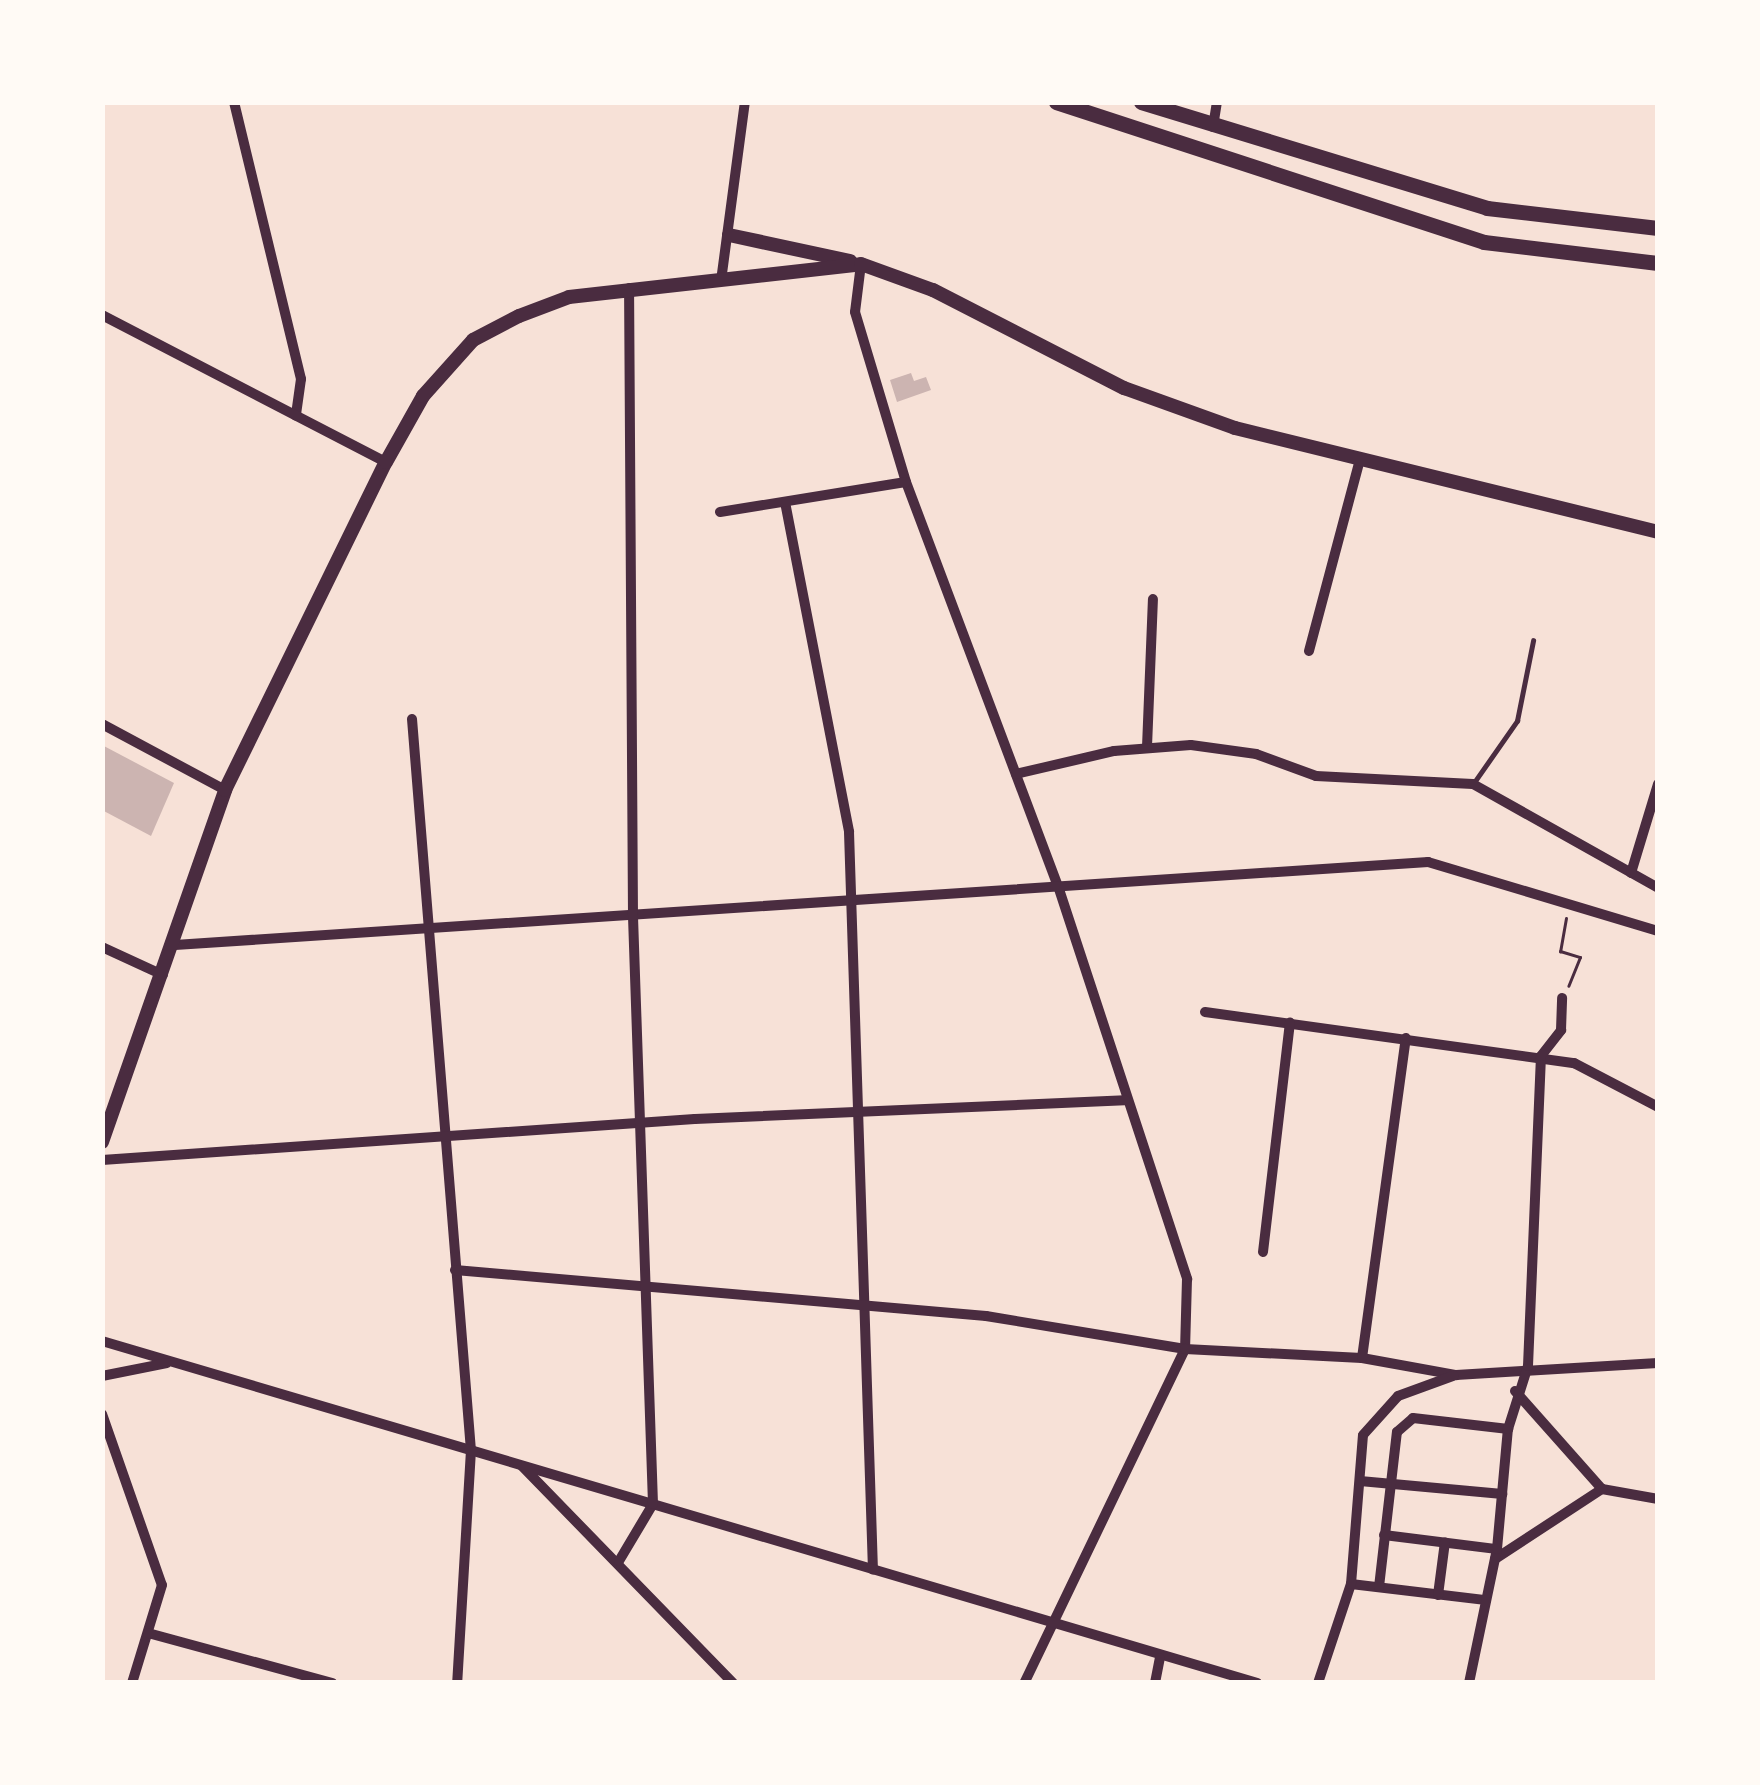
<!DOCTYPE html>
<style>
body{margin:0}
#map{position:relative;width:1760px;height:1785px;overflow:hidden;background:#f7e1d7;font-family:Inter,sans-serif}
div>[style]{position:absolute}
.building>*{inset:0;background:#ccb4b1}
.path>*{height:3px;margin:-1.5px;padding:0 1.5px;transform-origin:1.5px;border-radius:1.5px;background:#4a2c40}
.service>*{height:4.5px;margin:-2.25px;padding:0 2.25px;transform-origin:2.25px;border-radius:2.25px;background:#4a2c40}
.minor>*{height:10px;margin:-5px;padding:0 5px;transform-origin:5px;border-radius:5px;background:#4a2c40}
.tertiary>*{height:14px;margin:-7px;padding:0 7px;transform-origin:7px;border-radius:7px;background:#4a2c40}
.secondary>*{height:15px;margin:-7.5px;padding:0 7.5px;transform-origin:7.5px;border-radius:7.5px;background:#4a2c40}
span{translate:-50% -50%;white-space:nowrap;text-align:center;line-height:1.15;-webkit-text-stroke:9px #fffaf5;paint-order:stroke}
.frame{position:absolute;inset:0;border:105px solid #fffaf5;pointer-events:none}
</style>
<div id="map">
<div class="building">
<div style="clip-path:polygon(911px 373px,914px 381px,926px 377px,931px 390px,897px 402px,890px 380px)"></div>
<div style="clip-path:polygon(102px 745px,174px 783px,151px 836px,102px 810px)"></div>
</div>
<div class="path">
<div style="left:1566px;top:918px;width:34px;rotate:100deg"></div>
<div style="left:1560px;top:951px;width:21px;rotate:17deg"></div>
<div style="left:1580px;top:957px;width:31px;rotate:112deg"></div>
</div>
<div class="service">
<div style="left:1473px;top:784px;width:77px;rotate:-55.1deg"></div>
<div style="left:1517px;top:721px;width:82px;rotate:-78.7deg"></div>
</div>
<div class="minor">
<div style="left:234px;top:102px;width:285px;rotate:76.4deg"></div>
<div style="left:301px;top:379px;width:37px;rotate:98deg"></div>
<div style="left:1213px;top:127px;width:25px;rotate:-81deg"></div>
<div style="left:861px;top:264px;width:48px;rotate:97.1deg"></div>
<div style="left:855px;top:312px;width:177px;rotate:73.3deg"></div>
<div style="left:906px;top:482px;width:432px;rotate:69.4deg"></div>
<div style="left:1058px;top:886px;width:414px;rotate:71.8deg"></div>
<div style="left:1187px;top:1279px;width:70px;rotate:91.6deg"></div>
<div style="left:1185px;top:1349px;width:371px;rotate:115.7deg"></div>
<div style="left:721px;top:281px;width:181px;rotate:-82.4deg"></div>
<div style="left:102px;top:315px;width:320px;rotate:27.4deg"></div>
<div style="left:785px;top:502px;width:336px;rotate:79deg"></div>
<div style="left:849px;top:832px;width:738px;rotate:88.14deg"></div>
<div style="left:720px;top:512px;width:188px;rotate:-9.2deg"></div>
<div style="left:1309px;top:651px;width:199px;rotate:-75.1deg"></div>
<div style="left:412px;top:719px;width:733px;rotate:85.39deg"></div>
<div style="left:471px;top:1450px;width:233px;rotate:93.4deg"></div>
<div style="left:102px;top:724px;width:140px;rotate:28.2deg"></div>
<div style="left:1147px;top:747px;width:148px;rotate:-87.7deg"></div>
<div style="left:1016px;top:774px;width:101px;rotate:-13.2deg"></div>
<div style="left:1114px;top:751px;width:77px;rotate:-4.5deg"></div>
<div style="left:1191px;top:745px;width:66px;rotate:7.9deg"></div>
<div style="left:1256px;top:754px;width:64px;rotate:20.1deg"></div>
<div style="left:1316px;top:776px;width:157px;rotate:2.9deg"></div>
<div style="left:1473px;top:784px;width:212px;rotate:29.3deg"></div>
<div style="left:1631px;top:873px;width:93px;rotate:-73.1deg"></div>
<div style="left:175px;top:945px;width:1256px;rotate:-3.79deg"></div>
<div style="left:1428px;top:862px;width:240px;rotate:16.7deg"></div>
<div style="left:102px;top:947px;width:67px;rotate:24.7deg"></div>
<div style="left:1205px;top:1012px;width:373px;rotate:7.9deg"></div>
<div style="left:1574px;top:1063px;width:95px;rotate:27.6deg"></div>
<div style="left:102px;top:1160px;width:594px;rotate:-3.96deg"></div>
<div style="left:695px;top:1119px;width:430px;rotate:-2.5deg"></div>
<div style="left:1263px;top:1252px;width:231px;rotate:-83.3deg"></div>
<div style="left:455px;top:1270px;width:533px;rotate:4.95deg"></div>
<div style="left:986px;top:1316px;width:202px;rotate:9.4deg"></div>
<div style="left:1185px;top:1349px;width:177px;rotate:2.9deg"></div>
<div style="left:1362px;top:1358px;width:96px;rotate:10.3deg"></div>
<div style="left:1456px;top:1375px;width:202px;rotate:-3.4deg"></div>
<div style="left:102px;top:1341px;width:1205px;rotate:16.49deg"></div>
<div style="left:1362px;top:1358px;width:323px;rotate:-82.2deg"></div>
<div style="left:102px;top:1376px;width:66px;rotate:-11.3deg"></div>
<div style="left:1515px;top:1391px;width:131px;rotate:48.4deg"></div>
<div style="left:102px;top:1414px;width:181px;rotate:70.7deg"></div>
<div style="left:162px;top:1585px;width:102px;rotate:107deg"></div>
<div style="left:522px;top:1466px;width:303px;rotate:45.8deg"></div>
<div style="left:1360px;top:1481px;width:143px;rotate:5.2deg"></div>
<div style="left:1602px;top:1489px;width:57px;rotate:10.1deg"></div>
<div style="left:1384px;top:1535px;width:114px;rotate:7.1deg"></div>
<div style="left:1495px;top:1559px;width:128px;rotate:-33.2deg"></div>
<div style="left:619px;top:1561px;width:66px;rotate:-59.2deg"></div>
<div style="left:653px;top:1504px;width:588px;rotate:-91.95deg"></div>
<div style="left:633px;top:916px;width:628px;rotate:-90.36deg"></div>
<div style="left:1351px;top:1584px;width:136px;rotate:6.8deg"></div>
<div style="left:1379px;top:1587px;width:156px;rotate:-83.4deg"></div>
<div style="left:1397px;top:1432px;width:21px;rotate:-41deg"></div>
<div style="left:1413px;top:1418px;width:96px;rotate:6.6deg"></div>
<div style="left:1438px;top:1595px;width:53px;rotate:-82.5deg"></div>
<div style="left:148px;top:1633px;width:191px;rotate:15.2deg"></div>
<div style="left:1155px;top:1683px;width:25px;rotate:-79deg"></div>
<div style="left:1318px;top:1683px;width:104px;rotate:-71.6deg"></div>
<div style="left:1351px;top:1584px;width:149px;rotate:-85.4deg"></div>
<div style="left:1363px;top:1435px;width:52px;rotate:-48.1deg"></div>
<div style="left:1398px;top:1396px;width:59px;rotate:-20deg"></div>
<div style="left:1469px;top:1683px;width:137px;rotate:-78.2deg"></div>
<div style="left:1497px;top:1549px;width:121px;rotate:-84.8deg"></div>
<div style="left:1508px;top:1429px;width:66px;rotate:-72.4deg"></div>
<div style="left:1528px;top:1366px;width:310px;rotate:-87.6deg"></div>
<div style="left:1541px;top:1056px;width:33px;rotate:-52deg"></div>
<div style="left:1561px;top:1030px;width:32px;rotate:-88deg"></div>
</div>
<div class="tertiary">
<div style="left:729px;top:235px;width:124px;rotate:12.1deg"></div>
<div style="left:102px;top:1142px;width:373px;rotate:-70.7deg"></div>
<div style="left:225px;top:790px;width:365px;rotate:-63.9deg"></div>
<div style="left:386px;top:462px;width:76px;rotate:-60.7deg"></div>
<div style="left:423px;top:396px;width:75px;rotate:-48.2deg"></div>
<div style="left:473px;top:340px;width:52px;rotate:-27.6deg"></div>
<div style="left:519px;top:316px;width:53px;rotate:-20.8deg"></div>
<div style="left:569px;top:297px;width:294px;rotate:-6.4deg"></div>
<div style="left:861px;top:264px;width:77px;rotate:19.9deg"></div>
<div style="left:933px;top:290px;width:215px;rotate:27.2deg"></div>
<div style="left:1124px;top:388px;width:118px;rotate:19.8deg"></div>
<div style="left:1235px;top:428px;width:436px;rotate:13.8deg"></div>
</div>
<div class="secondary">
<div style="left:1056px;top:102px;width:450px;rotate:18.1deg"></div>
<div style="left:1484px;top:242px;width:175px;rotate:6.9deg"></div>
<div style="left:1141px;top:102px;width:362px;rotate:17deg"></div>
<div style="left:1487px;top:208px;width:172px;rotate:6.7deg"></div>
</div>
<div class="frame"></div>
</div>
